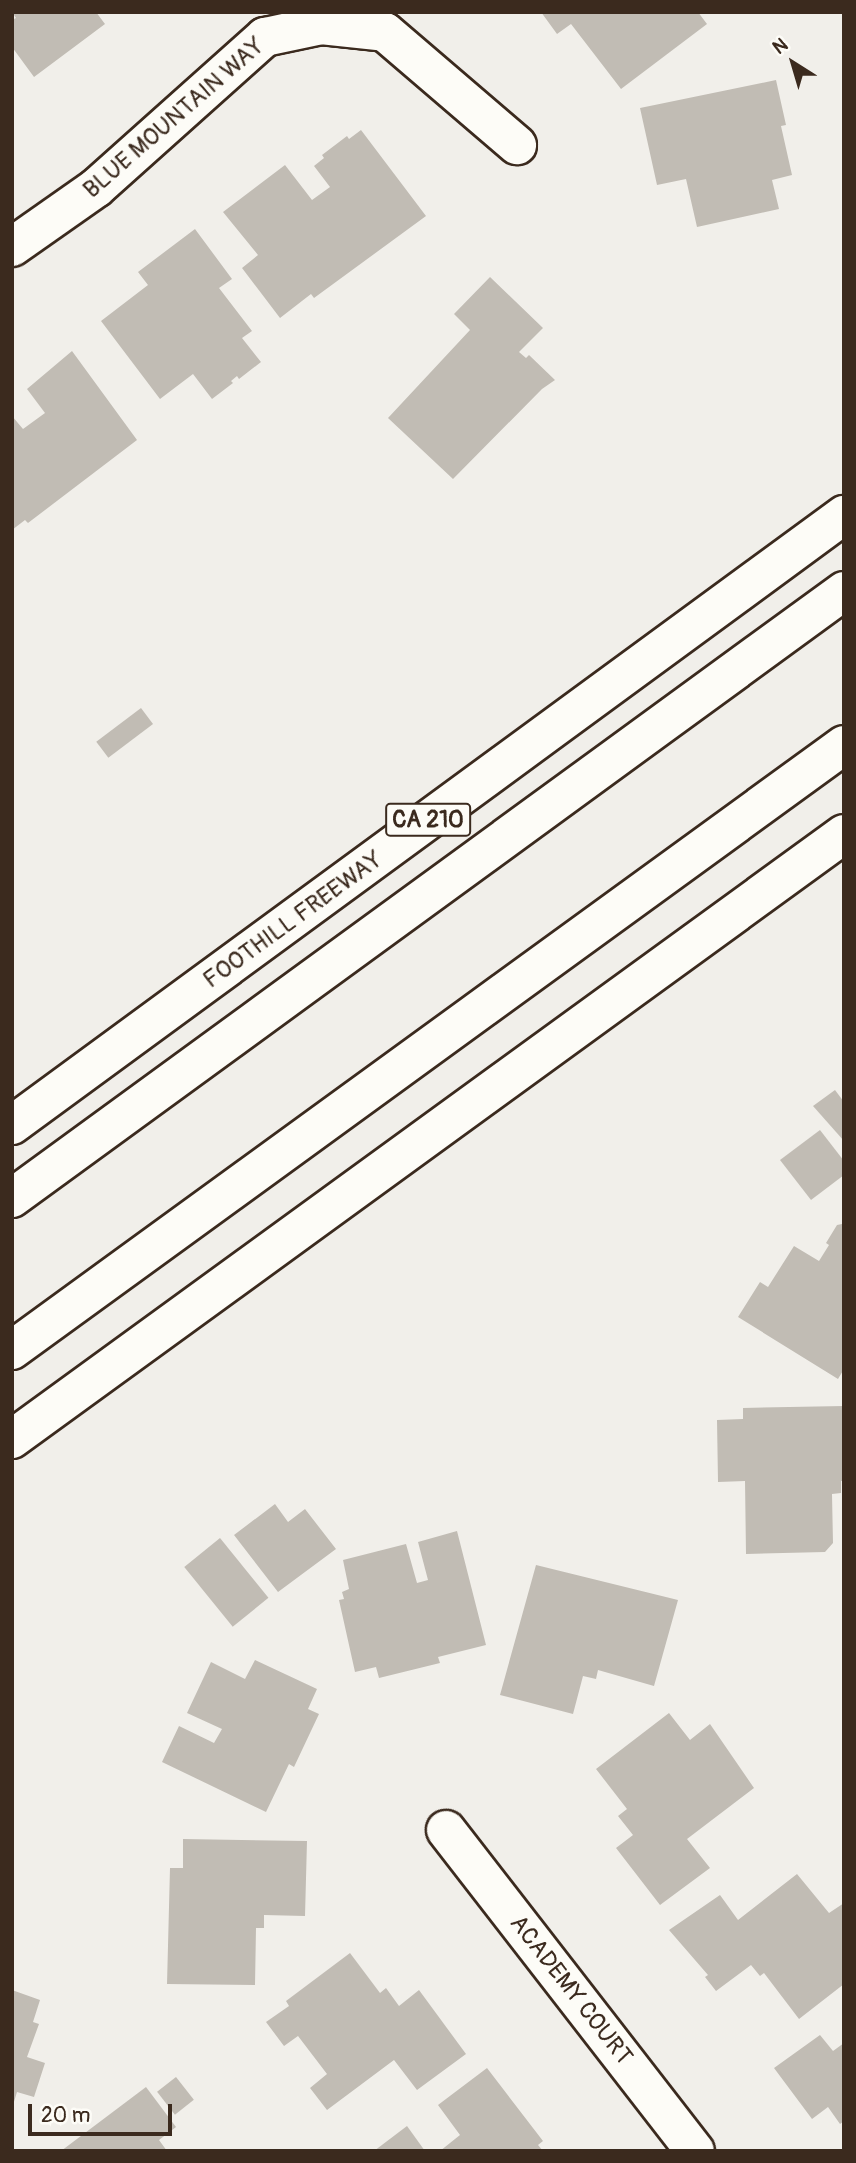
<!DOCTYPE html>
<style>
body{margin:0}
#map{position:relative;width:856px;height:2163px;overflow:hidden;background:#f1efea;font-family:Pangolin,sans-serif}
div>[style]{position:absolute}
.building>*{inset:0;background:#c1bcb4;transform-origin:0 0}
.roads{filter:drop-shadow(2px 0 #3b2a1e) drop-shadow(-2px 0 #3b2a1e) drop-shadow(0 2px #3b2a1e) drop-shadow(0 -2px #3b2a1e)}
.minor>*{height:38px;margin:-19px;padding:0 19px;transform-origin:19px;border-radius:19px;background:#fdfcf7}
.motorway>*{height:38px;margin:-19px;padding:0 19px;transform-origin:19px;border-radius:19px;background:#fdfcf7}
span{translate:-50% -50%;white-space:nowrap;text-align:center;line-height:1.15;-webkit-text-stroke:5px #fdfcf7;paint-order:stroke}
.shield-label span{padding:2px 5px;background:#fdfcf7;border:2px solid;border-radius:5px;-webkit-text-stroke-width:0}
.shield-label{font-size:23px;color:#3b2a1e;font-weight:700}
.street-label{font-size:24px;color:#3b2a1e}
.frame{position:absolute;inset:0;border:14px solid #3b2a1e;pointer-events:none}
.north{position:absolute;left:758px;top:28px;width:70px;height:70px;-webkit-text-stroke:5px #fdfcf7;paint-order:stroke;rotate:323deg;font-size:19px;font-weight:700;line-height:28px;text-align:center;color:#3b2a1e}
.north::after{content:'';display:block;margin:auto;width:24px;height:32px;background:#3b2a1e;clip-path:polygon(50% 0,100% 100%,50% 72%,0 100%)}
.scale{position:absolute;left:28px;top:2104px;width:144px;height:32px;box-sizing:border-box;border:4px solid #3b2a1e;border-top:0;padding-left:9px;font-size:21px;line-height:24px;white-space:nowrap;color:#3b2a1e;-webkit-text-stroke:5px #fdfcf7;paint-order:stroke}
</style>
<div id="map">
<div class="building">
<div style="clip-path:polygon(12px 12px,96px 12px,105px 24px,34px 77px,12px 47px,12px 20px,16px 18px)"></div>
<div style="clip-path:polygon(541px 12px,698px 12px,707px 24px,621px 89px,571px 24px,557px 34px)"></div>
<div style="clip-path:polygon(776px 80px,786px 125px,781px 126px,792px 175px,772px 180px,779px 209px,697px 227px,686px 179px,657px 185px,640px 108px)"></div>
<div style="clip-path:polygon(361px 130px,426px 216px,314px 298px,311px 294px,280px 318px,242px 268px,258px 255px,223px 212px,285px 165px,312px 200px,330px 187px,314px 166px,324px 158px,322px 155px,347px 136px,349px 139px)"></div>
<div style="clip-path:polygon(195px 229px,232px 279px,219px 288px,252px 331px,242px 338px,261px 362px,239px 379px,237px 376px,231px 381px,233px 383px,212px 399px,193px 374px,160px 399px,101px 321px,148px 285px,138px 272px)"></div>
<div style="clip-path:polygon(490px 277px,543px 328px,519px 352px,526px 358px,529px 355px,555px 380px,542px 389px,453px 479px,388px 418px,470px 330px,454px 314px)"></div>
<div style="clip-path:polygon(72px 351px,137px 440px,28px 523px,25px 520px,12px 530px,12px 416px,23px 429px,45px 413px,27px 389px)"></div>
<div style="left:141px;top:708px;width:20px;height:56px;rotate:53deg"></div>
<div style="clip-path:polygon(835px 1090px,844px 1102px,844px 1141px,813px 1106px)"></div>
<div style="clip-path:polygon(820px 1130px,844px 1161px,844px 1175px,811px 1200px,780px 1160px)"></div>
<div style="clip-path:polygon(842px 1224px,844px 1369px,838px 1379px,738px 1317px,760px 1282px,768px 1287px,794px 1246px,819px 1261px,829px 1245px,826px 1243px,837px 1225px)"></div>
<div style="clip-path:polygon(844px 1406px,844px 1481px,841px 1481px,841px 1493px,832px 1494px,833px 1543px,825px 1552px,746px 1554px,745px 1481px,718px 1482px,717px 1420px,743px 1419px,743px 1408px)"></div>
<div style="clip-path:polygon(275px 1504px,288px 1522px,305px 1509px,336px 1549px,278px 1592px,234px 1535px)"></div>
<div style="clip-path:polygon(457px 1531px,486px 1645px,438px 1657px,440px 1663px,379px 1678px,376px 1667px,355px 1672px,339px 1600px,344px 1599px,342px 1592px,349px 1589px,343px 1560px,406px 1544px,417px 1583px,428px 1580px,418px 1542px)"></div>
<div style="left:220px;top:1538px;width:77px;height:46px;rotate:51deg"></div>
<div style="clip-path:polygon(536px 1565px,678px 1600px,654px 1686px,598px 1670px,596px 1679px,583px 1676px,573px 1714px,500px 1695px)"></div>
<div style="clip-path:polygon(255px 1660px,317px 1689px,308px 1709px,319px 1714px,294px 1767px,289px 1764px,266px 1812px,162px 1762px,179px 1726px,214px 1743px,222px 1729px,187px 1713px,211px 1662px,245px 1679px)"></div>
<div style="clip-path:polygon(669px 1713px,690px 1740px,710px 1724px,754px 1788px,687px 1839px,710px 1868px,660px 1905px,616px 1848px,633px 1835px,618px 1816px,627px 1809px,596px 1769px)"></div>
<div style="clip-path:polygon(183px 1839px,307px 1841px,305px 1916px,264px 1915px,264px 1928px,256px 1928px,255px 1985px,167px 1984px,170px 1868px,183px 1868px)"></div>
<div style="clip-path:polygon(797px 1874px,829px 1913px,844px 1903px,844px 1984px,799px 2019px,764px 1973px,760px 1976px,751px 1965px,716px 1991px,705px 1977px,708px 1975px,669px 1930px,720px 1895px,738px 1920px)"></div>
<div style="clip-path:polygon(350px 1953px,380px 1993px,386px 1988px,399px 2006px,419px 1990px,466px 2054px,417px 2090px,394px 2060px,327px 2110px,310px 2088px,327px 2074px,298px 2036px,284px 2046px,266px 2022px,289px 2006px,286px 2001px)"></div>
<div style="clip-path:polygon(12px 1990px,40px 2000px,33px 2022px,39px 2024px,27px 2057px,45px 2063px,34px 2097px,17px 2092px,13px 2105px)"></div>
<div style="clip-path:polygon(820px 2035px,833px 2051px,844px 2043px,844px 2121px,840px 2124px,828px 2107px,812px 2119px,774px 2068px)"></div>
<div style="clip-path:polygon(487px 2068px,543px 2141px,538px 2145px,543px 2151px,440px 2151px,460px 2135px,438px 2105px)"></div>
<div style="left:176px;top:2077px;width:29px;height:24px;rotate:52deg"></div>
<div style="clip-path:polygon(146px 2087px,176px 2127px,159px 2140px,167px 2151px,61px 2151px)"></div>
<div style="clip-path:polygon(407px 2126px,425px 2151px,374px 2151px)"></div>
</div>
<div class="roads">
<div class="minor">
<div style="left:12px;top:247px;width:103px;rotate:-35.1deg"></div>
<div style="left:96px;top:188px;width:227px;rotate:-41.8deg"></div>
<div style="left:265px;top:37px;width:57px;rotate:-12.1deg"></div>
<div style="left:321px;top:25px;width:64px;rotate:6.2deg"></div>
<div style="left:385px;top:32px;width:174px;rotate:40.6deg"></div>
<div style="left:446px;top:1830px;width:406px;rotate:52.2deg"></div>
</div>
<div class="motorway">
<div style="left:12px;top:1125px;width:1032px;rotate:-36.25deg"></div>
<div style="left:12px;top:1198px;width:1030px;rotate:-36.11deg"></div>
<div style="left:12px;top:1350px;width:1029px;rotate:-36.02deg"></div>
<div style="left:12px;top:1439px;width:1029px;rotate:-36.02deg"></div>
</div>
</div>
<div class="shield-label">
<span style="left:428px;top:820px">CA 210</span>
</div>
<div class="street-label">
<span style="left:174px;top:118px;rotate:-41deg">BLUE MOUNTAIN WAY</span>
<span style="left:293px;top:920px;rotate:-36deg">FOOTHILL FREEWAY</span>
<span style="left:571px;top:1990px;rotate:52deg">ACADEMY COURT</span>
</div>
<div class="frame"></div>
<div class="north">N</div>
<div class="scale">20 m</div>
</div>
